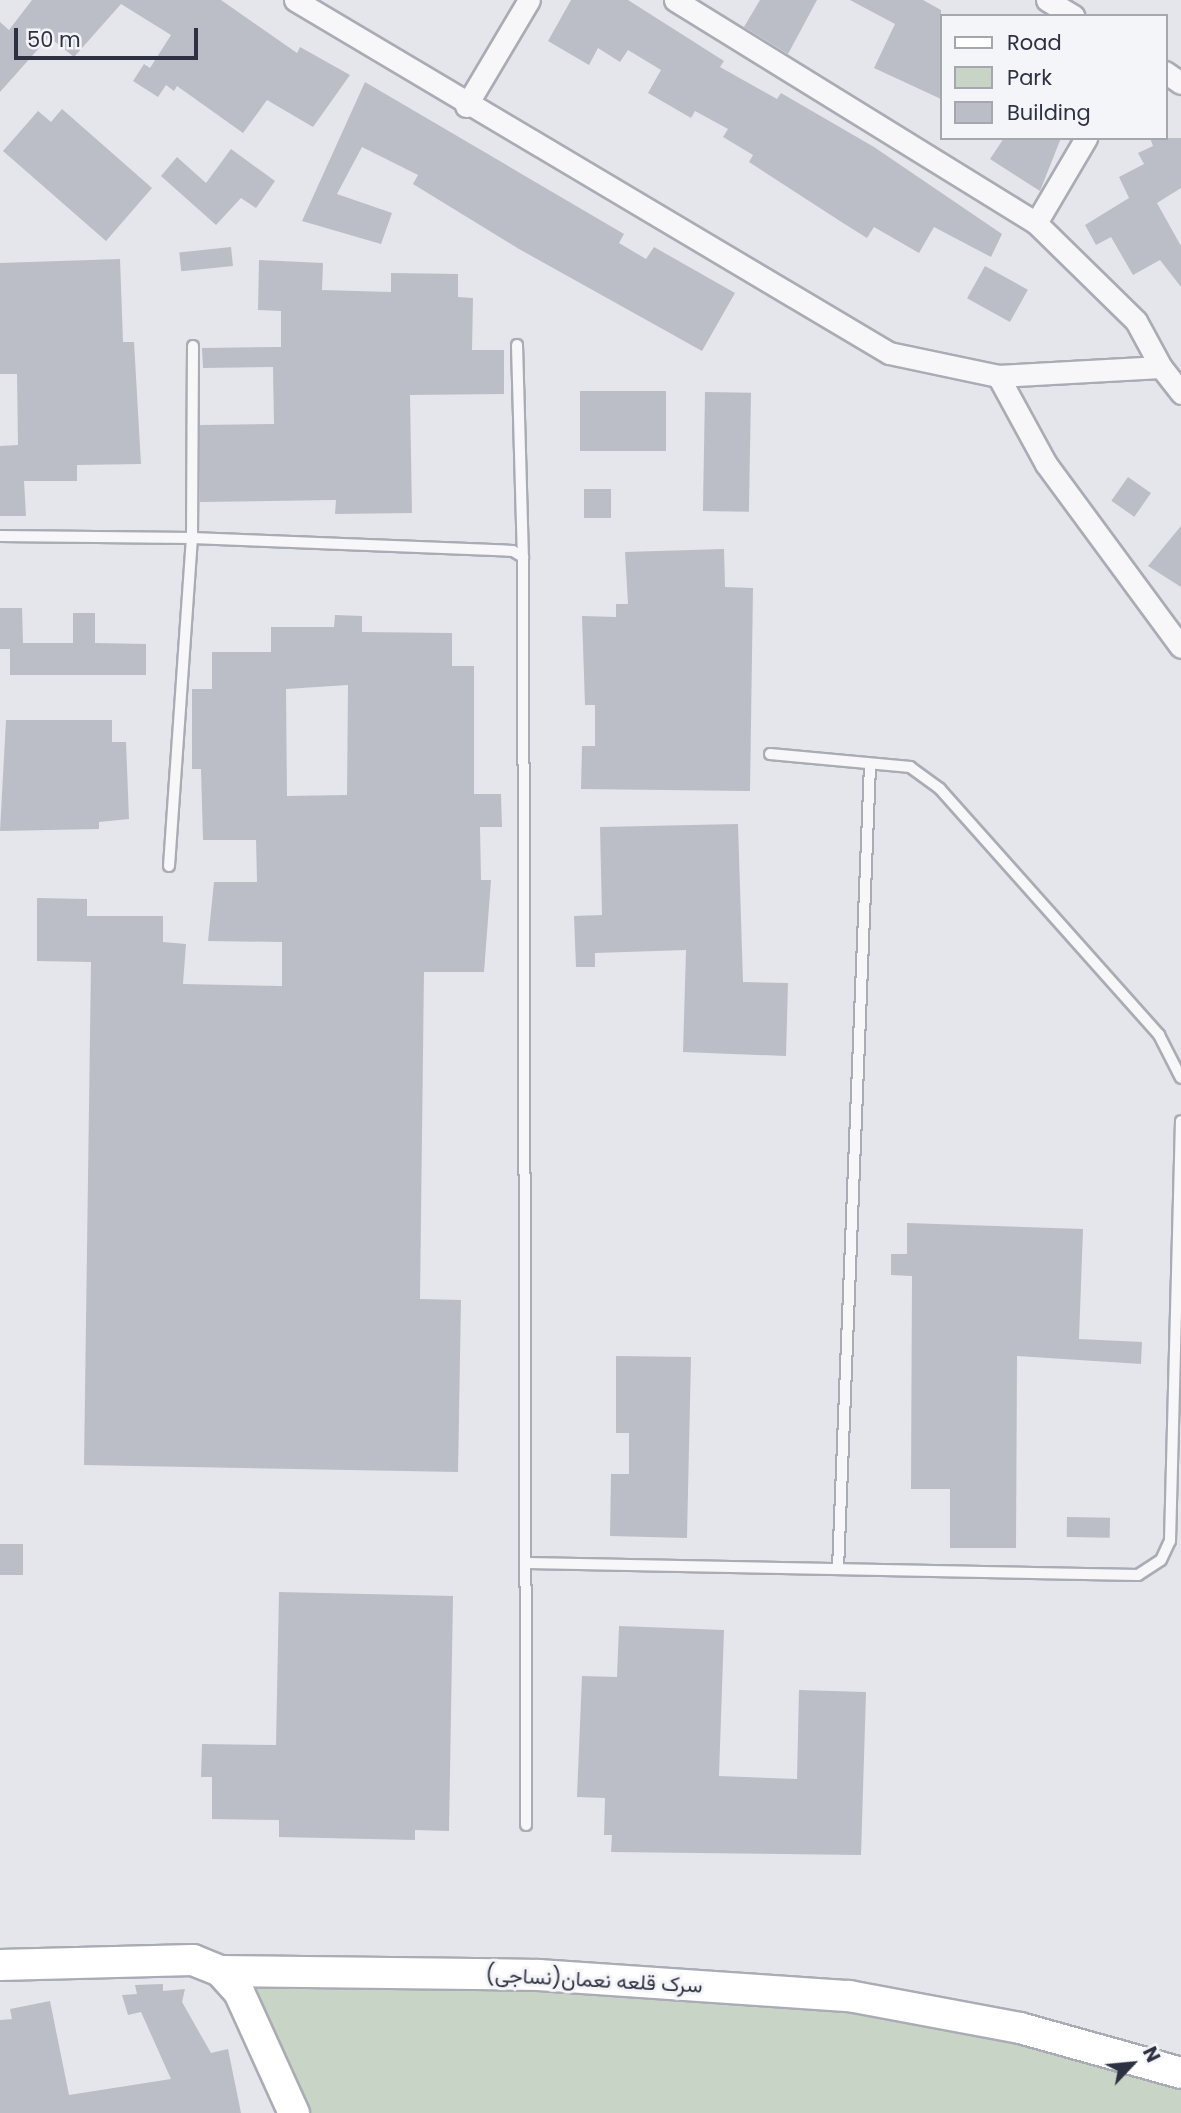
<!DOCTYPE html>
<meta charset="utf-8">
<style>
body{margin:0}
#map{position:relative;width:1181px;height:2113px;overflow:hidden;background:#e4e6eb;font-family:Poppins,Vazirmatn,sans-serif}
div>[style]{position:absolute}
.green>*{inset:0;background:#c7d4c6}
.building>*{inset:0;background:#bcbec7;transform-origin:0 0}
.roads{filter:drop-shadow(2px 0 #aaacb5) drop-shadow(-2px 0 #aaacb5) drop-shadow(0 2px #aaacb5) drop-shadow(0 -2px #aaacb5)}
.lane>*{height:10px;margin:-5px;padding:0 5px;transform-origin:5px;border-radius:5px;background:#f7f7f9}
.street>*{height:21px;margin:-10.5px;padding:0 10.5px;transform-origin:10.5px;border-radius:10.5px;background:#f7f7f9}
.secondary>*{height:30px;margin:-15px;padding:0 15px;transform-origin:15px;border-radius:15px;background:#fff}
span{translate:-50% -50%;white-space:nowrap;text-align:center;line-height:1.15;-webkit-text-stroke:6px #f4f5f8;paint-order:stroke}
.street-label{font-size:21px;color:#2e3141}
.legend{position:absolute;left:940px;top:14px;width:228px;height:126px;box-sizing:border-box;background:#f4f5f8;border:2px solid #a5a7af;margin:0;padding:9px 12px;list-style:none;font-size:21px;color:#2e3141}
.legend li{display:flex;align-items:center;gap:14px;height:35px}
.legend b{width:35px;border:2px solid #a5a7af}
.north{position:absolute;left:1097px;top:2029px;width:70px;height:70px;-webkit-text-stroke:5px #f4f5f8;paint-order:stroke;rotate:64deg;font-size:19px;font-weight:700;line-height:28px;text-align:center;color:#2e3141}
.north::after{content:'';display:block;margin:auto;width:24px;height:32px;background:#2e3141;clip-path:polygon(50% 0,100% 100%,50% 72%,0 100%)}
.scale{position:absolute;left:14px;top:28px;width:184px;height:32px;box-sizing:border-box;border:4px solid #2e3141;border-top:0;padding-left:9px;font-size:21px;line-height:24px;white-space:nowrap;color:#2e3141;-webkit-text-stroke:5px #f4f5f8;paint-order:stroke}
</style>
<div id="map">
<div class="green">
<div style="clip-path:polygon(220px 1971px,849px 1996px,1181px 2073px,1181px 2113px,294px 2113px)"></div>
</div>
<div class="building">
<div style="clip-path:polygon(32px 0,221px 0,297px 53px,300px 47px,350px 75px,313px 127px,267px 100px,243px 133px,177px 86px,174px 91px,166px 85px,158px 97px,133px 81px,144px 64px,150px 68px,171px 35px,121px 4px,74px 57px,49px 37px,0 92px,0 22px,9px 30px)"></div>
<div style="clip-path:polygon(571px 0,628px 0,724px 61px,720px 67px,777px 99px,781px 93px,874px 147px,1002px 234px,991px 257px,934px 227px,919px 253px,874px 227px,867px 238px,843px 223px,749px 162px,753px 155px,723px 137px,728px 129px,695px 111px,691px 118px,648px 93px,661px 70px,628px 50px,620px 62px,598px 48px,589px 65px,548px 41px)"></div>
<div style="clip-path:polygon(760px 0,817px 0,788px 54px,744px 27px)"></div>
<div style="clip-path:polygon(850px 0,923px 0,941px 10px,941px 99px,874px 68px,895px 24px)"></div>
<div style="clip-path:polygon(365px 82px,624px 234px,619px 243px,646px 259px,654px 247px,735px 293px,702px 351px,519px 249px,413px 184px,418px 175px,362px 147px,337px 194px,392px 213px,381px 244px,302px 221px)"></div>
<div style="clip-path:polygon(62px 109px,152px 188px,106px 241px,3px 151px,38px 111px,51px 122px)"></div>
<div style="clip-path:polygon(1004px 138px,1061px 138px,1040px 191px,990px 159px)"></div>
<div style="clip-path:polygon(1150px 138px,1181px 138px,1181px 188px,1157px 203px,1181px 246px,1181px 287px,1160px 260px,1133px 275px,1111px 237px,1096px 245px,1085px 225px,1129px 198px,1119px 177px,1144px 164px,1138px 153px,1153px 146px)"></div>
<div style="clip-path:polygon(231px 149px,275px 181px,256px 208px,241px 198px,216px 225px,161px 176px,177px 157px,206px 183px)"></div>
<div style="left:231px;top:247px;width:19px;height:52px;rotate:84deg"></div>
<div style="clip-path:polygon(120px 259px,123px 342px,134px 342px,141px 464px,77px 465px,77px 481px,24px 481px,26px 516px,0 516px,0 446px,18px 445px,17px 374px,0 374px,0 263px)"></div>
<div style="clip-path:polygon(259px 260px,323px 263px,322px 290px,391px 292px,391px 273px,458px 274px,458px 297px,473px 298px,472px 350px,504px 350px,504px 394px,410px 395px,412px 513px,335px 514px,336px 500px,200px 502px,200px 425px,274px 424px,273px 367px,203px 368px,202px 348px,281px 347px,281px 311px,258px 310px)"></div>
<div style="left:985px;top:266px;width:49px;height:37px;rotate:29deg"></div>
<div style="left:580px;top:391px;width:86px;height:60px"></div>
<div style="left:705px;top:392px;width:46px;height:119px;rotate:1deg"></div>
<div style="left:1128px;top:477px;width:28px;height:29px;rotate:35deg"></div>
<div style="left:611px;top:489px;width:29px;height:27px;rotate:90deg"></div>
<div style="clip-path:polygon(1181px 526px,1181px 587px,1148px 566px)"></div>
<div style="clip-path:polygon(724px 549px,725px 587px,753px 588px,750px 791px,581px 789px,582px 746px,595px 746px,595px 705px,585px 705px,582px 616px,616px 617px,616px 604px,628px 604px,625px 552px)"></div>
<div style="clip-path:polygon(0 608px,22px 608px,23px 643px,73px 643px,73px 613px,95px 613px,95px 643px,146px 644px,146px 675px,10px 675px,10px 649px,0 649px)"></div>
<div style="clip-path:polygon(evenodd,335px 615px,362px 616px,362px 632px,452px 633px,452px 666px,474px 666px,474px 794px,501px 794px,502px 827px,480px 827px,481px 880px,491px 880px,484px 972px,424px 972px,420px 1299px,461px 1300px,458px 1472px,84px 1465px,91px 962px,37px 961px,37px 898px,87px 899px,87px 916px,163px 916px,163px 942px,186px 944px,183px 984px,282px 986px,282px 942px,208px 941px,214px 882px,257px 882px,256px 840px,203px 840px,201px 769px,192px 769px,192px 689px,212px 689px,212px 652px,271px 652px,271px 627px,334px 627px,335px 615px,348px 685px,347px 795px,287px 796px,286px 689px,348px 685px)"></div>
<div style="clip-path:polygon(6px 720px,112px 720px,112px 742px,126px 742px,129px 819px,99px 822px,99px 829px,0 831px)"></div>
<div style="clip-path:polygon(738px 824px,743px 982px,788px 983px,786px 1056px,683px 1052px,686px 950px,595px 953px,595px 967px,576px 967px,574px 916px,602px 915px,600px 827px)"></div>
<div style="clip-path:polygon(907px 1223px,1083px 1229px,1079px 1339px,1142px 1342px,1141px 1364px,1017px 1356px,1016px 1548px,950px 1548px,950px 1489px,911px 1489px,912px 1276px,891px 1275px,891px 1254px,907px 1254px)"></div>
<div style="clip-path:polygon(616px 1356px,691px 1357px,687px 1538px,610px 1536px,611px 1474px,629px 1474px,629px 1433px,616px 1433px)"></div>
<div style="left:1067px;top:1517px;width:43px;height:20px;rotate:1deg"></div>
<div style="left:0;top:1544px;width:23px;height:31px"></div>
<div style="clip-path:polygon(279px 1592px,453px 1596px,449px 1831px,415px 1830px,415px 1840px,279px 1837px,279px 1820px,212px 1819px,212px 1777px,201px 1777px,202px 1744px,276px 1745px)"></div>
<div style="clip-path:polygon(619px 1626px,724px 1630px,719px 1776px,797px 1779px,799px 1690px,866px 1692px,861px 1855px,611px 1852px,612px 1835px,604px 1835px,605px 1798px,577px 1797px,582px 1676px,617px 1677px)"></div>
<div style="clip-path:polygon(163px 1984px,163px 1991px,185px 1989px,182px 2002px,211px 2053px,228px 2049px,241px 2113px,0 2113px,0 2020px,12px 2019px,10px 2009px,50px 2001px,69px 2095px,171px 2079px,141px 2012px,128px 2015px,122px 1995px,137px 1994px,135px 1985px)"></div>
</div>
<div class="roads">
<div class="lane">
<div style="left:517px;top:345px;width:212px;rotate:88.4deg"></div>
<div style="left:0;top:536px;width:192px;rotate:0.6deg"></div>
<div style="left:192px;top:538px;width:321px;rotate:2.3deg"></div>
<div style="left:513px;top:551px;width:12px;rotate:31deg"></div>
<div style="left:523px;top:557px;width:1268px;rotate:89.86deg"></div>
<div style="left:770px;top:754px;width:141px;rotate:5.3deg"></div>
<div style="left:910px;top:767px;width:37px;rotate:36deg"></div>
<div style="left:940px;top:789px;width:329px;rotate:48.3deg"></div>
<div style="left:1159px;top:1035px;width:48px;rotate:62.9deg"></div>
<div style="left:169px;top:866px;width:329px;rotate:-86deg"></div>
<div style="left:192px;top:538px;width:192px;rotate:-89.7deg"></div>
<div style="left:528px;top:1563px;width:610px;rotate:1.13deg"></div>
<div style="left:1138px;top:1575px;width:27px;rotate:-33deg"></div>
<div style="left:1161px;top:1560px;width:21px;rotate:-65deg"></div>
<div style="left:1170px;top:1541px;width:420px;rotate:-88.5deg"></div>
<div style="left:838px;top:1569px;width:806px;rotate:-87.72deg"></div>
</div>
<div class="street">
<div style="left:295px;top:0;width:691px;rotate:30.72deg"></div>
<div style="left:889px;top:353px;width:111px;rotate:11.9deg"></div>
<div style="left:998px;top:376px;width:163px;rotate:-3.2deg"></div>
<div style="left:1161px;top:367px;width:33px;rotate:52deg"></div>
<div style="left:675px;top:0;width:424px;rotate:31.7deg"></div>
<div style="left:1036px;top:223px;width:140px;rotate:44.4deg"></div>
<div style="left:1136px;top:321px;width:52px;rotate:61.5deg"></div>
<div style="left:1047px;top:0;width:31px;rotate:31deg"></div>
<div style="left:1165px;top:72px;width:19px;rotate:35deg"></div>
<div style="left:466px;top:106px;width:123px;rotate:-59.3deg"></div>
<div style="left:1036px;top:223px;width:99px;rotate:-59.5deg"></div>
<div style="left:998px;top:376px;width:100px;rotate:61.4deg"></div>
<div style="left:1046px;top:464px;width:227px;rotate:53.6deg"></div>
</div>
<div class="secondary">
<div style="left:0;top:1965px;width:193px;rotate:-1.5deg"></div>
<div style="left:193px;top:1960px;width:29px;rotate:22deg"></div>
<div style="left:220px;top:1971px;width:319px;rotate:0.7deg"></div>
<div style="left:539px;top:1975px;width:311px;rotate:3.9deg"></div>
<div style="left:849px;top:1996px;width:174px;rotate:10.6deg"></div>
<div style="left:1020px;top:2028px;width:167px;rotate:15.6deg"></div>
<div style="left:220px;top:1971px;width:28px;rotate:48deg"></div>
<div style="left:239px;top:1992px;width:133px;rotate:65.6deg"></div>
</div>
</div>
<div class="street-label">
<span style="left:594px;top:1980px;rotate:3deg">سرک قلعه نعمان(نساجی)</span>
</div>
<ul class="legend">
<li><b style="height:9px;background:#fff"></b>Road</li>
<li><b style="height:19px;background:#c7d4c6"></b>Park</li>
<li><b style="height:19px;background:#bcbec7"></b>Building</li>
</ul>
<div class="north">N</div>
<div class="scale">50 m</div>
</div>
